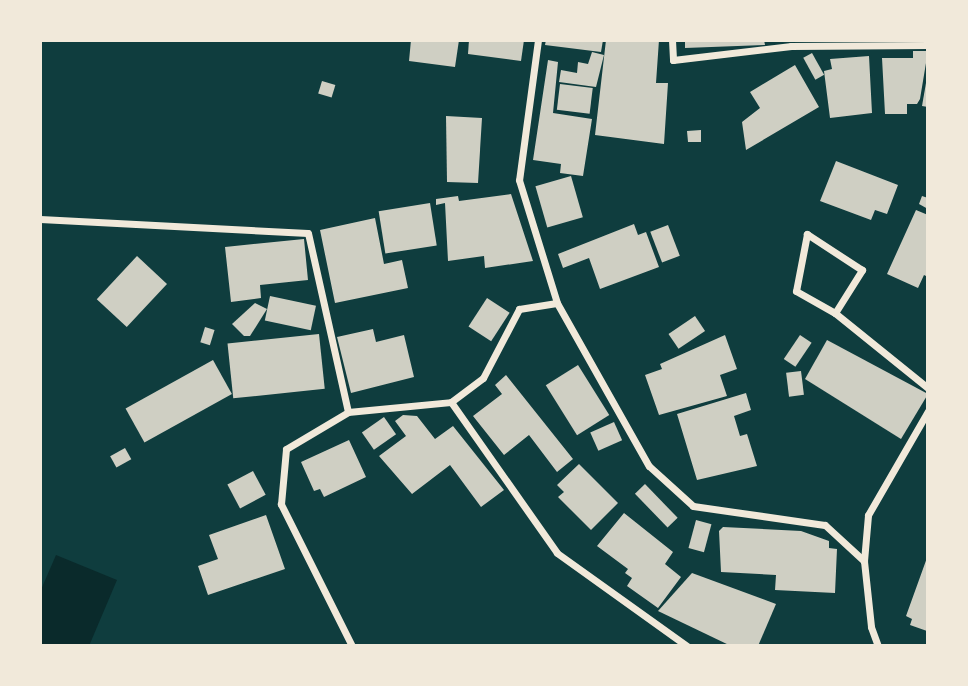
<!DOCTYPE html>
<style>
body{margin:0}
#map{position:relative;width:968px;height:686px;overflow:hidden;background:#0f3d3e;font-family:"Titillium Web",sans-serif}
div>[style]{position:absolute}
.water>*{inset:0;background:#0a2a2b}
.building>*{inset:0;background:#cfcfc3;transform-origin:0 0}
.minor>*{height:7px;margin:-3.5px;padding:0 3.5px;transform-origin:3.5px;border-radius:3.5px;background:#f1e9da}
span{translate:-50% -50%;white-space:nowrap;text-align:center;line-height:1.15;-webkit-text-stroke:5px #f1e9da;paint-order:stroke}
.frame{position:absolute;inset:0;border:42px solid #f1e9da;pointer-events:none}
</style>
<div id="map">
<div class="water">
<div style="clip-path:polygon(56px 555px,117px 580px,89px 646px,40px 646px,40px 592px)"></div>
</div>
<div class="building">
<div style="clip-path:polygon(411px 40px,459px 40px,455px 67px,409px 61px)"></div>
<div style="clip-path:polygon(469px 40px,524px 40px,521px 61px,468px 54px)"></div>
<div style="clip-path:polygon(546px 40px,603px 40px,601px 52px,545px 45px)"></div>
<div style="clip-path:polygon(606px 40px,659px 40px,656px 83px,668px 83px,664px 144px,595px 135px)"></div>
<div style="clip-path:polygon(685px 40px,764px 40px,765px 45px,685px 48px)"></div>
<div style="clip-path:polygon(913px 51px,928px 51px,920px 99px,917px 104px,907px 104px,907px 114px,885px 114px,882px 58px,913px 58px)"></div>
<div style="clip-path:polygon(592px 52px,604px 55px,596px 87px,559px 82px,561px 70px,577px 73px,578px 62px,588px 64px)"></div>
<div style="left:812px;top:53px;width:25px;height:10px;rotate:61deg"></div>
<div style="clip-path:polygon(869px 56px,872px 113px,830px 118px,824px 71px,832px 69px,830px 59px)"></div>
<div style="clip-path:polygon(548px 60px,558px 62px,553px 113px,592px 119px,583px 176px,560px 173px,561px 164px,533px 160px)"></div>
<div style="clip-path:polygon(795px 65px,819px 107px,746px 150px,742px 122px,760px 108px,750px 92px)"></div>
<div style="left:322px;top:81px;width:14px;height:13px;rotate:17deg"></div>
<div style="clip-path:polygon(926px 83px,928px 83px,928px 107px,922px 106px)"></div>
<div style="left:560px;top:84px;width:33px;height:26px;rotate:7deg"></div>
<div style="clip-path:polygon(446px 116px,482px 118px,478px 183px,447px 182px)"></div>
<div style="clip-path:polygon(701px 130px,701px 142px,688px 142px,687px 131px)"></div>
<div style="clip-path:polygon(836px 161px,898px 185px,887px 214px,875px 210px,871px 220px,820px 201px)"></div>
<div style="left:571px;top:176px;width:43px;height:37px;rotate:74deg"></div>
<div style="clip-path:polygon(511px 194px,533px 261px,485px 268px,484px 256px,448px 261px,445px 203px,436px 205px,436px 199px,458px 196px,459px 201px)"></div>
<div style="clip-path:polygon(922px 196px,928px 198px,928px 209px,919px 204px)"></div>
<div style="left:430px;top:203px;width:43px;height:52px;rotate:81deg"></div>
<div style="clip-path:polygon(916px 210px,928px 215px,928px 277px,924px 275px,918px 288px,887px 274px)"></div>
<div style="clip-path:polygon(375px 218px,384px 264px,402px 260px,408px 288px,335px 303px,320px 230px)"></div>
<div style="clip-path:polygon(634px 224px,638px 235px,646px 232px,659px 267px,600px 289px,589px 258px,563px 268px,558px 254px)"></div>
<div style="left:668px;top:225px;width:33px;height:19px;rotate:69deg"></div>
<div style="clip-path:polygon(304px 239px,308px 280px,260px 285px,261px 298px,231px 302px,225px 247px)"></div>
<div style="left:137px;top:256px;width:41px;height:59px;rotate:43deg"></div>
<div style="left:270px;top:296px;width:47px;height:25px;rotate:12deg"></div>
<div style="left:487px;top:298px;width:27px;height:34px;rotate:33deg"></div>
<div style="clip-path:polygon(255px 303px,267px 309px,250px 336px,244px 336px,232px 324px)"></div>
<div style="left:695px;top:316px;width:18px;height:32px;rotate:56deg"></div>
<div style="left:205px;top:327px;width:10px;height:16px;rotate:17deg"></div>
<div style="clip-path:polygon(373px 329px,376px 342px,404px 335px,414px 377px,351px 393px,337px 337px)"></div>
<div style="left:319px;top:334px;width:55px;height:92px;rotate:84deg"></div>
<div style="clip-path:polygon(725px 335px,737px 369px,720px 375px,727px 396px,659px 415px,645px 375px,662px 369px,660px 364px)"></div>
<div style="left:800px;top:335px;width:14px;height:29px;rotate:34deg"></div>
<div style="clip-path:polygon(827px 340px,928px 394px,901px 439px,805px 379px)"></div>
<div style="left:213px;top:360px;width:39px;height:100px;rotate:61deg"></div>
<div style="left:578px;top:365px;width:59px;height:38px;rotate:58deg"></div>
<div style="left:801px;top:371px;width:24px;height:15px;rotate:83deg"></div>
<div style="clip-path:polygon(506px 375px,573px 459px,557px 472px,529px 435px,504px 455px,473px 416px,502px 394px,495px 385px)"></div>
<div style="clip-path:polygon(746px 393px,751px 410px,734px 416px,740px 436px,747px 434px,757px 466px,697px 480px,677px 414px)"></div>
<div style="clip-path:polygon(403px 415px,417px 416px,435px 439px,453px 426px,504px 490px,481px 507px,450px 465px,412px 494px,379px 456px,406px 436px,395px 421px)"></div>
<div style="left:384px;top:417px;width:21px;height:27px;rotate:55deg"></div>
<div style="left:614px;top:422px;width:20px;height:26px;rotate:66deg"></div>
<div style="clip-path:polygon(349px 440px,366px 477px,324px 497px,320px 489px,314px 491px,301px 462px)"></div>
<div style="left:125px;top:448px;width:13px;height:17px;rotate:61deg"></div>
<div style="clip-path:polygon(579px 464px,618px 503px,591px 530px,558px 497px,564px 492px,557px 485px)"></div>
<div style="left:253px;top:471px;width:27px;height:29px;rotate:62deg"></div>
<div style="left:645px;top:484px;width:47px;height:14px;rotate:46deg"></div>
<div style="clip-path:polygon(624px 513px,673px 552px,665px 564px,681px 577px,658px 608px,627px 586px,632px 578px,625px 573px,628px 569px,597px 546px)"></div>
<div style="clip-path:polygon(266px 515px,285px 569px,208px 595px,198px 566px,218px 559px,209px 535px)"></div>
<div style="left:696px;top:520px;width:16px;height:29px;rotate:15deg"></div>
<div style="clip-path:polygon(723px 527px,801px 531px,829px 541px,829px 548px,837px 549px,835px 593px,775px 590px,776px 575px,721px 572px,719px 531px)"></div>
<div style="clip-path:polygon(928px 555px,928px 629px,927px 631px,910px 625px,912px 619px,906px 616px)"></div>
<div style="clip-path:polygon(692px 573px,776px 604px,758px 646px,731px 646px,658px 611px)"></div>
</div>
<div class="minor">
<div style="left:538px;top:40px;width:141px;rotate:97.7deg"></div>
<div style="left:519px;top:180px;width:129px;rotate:72.8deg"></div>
<div style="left:557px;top:303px;width:187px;rotate:60.6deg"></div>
<div style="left:649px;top:466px;width:59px;rotate:42.3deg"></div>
<div style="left:693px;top:506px;width:133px;rotate:8.2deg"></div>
<div style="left:825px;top:525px;width:53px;rotate:42.7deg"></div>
<div style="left:864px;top:561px;width:66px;rotate:83.9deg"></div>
<div style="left:871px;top:627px;width:20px;rotate:70deg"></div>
<div style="left:672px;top:40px;width:20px;rotate:87deg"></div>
<div style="left:673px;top:60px;width:119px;rotate:-6.8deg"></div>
<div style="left:791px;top:46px;width:137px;rotate:-0.4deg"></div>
<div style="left:40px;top:219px;width:268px;rotate:3deg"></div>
<div style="left:308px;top:233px;width:183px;rotate:77.4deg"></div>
<div style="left:835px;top:313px;width:51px;rotate:-57.9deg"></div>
<div style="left:862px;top:270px;width:66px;rotate:-146.8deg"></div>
<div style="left:807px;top:234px;width:58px;rotate:100.9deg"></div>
<div style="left:796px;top:291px;width:45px;rotate:29.4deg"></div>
<div style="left:835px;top:313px;width:119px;rotate:38.9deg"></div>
<div style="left:451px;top:402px;width:184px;rotate:54.9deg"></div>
<div style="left:557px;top:553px;width:160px;rotate:35.6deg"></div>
<div style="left:864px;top:561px;width:46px;rotate:-85deg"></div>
<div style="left:868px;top:515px;width:120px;rotate:-60deg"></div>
<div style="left:352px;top:646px;width:159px;rotate:-116.6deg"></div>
<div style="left:281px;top:504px;width:55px;rotate:-84.8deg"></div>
<div style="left:286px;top:449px;width:72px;rotate:-30.8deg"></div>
<div style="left:348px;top:412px;width:103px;rotate:-5.5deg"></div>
<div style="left:451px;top:402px;width:40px;rotate:-37deg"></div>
<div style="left:483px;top:378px;width:78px;rotate:-62.4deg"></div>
<div style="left:519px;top:309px;width:38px;rotate:-9deg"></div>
</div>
<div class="frame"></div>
</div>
